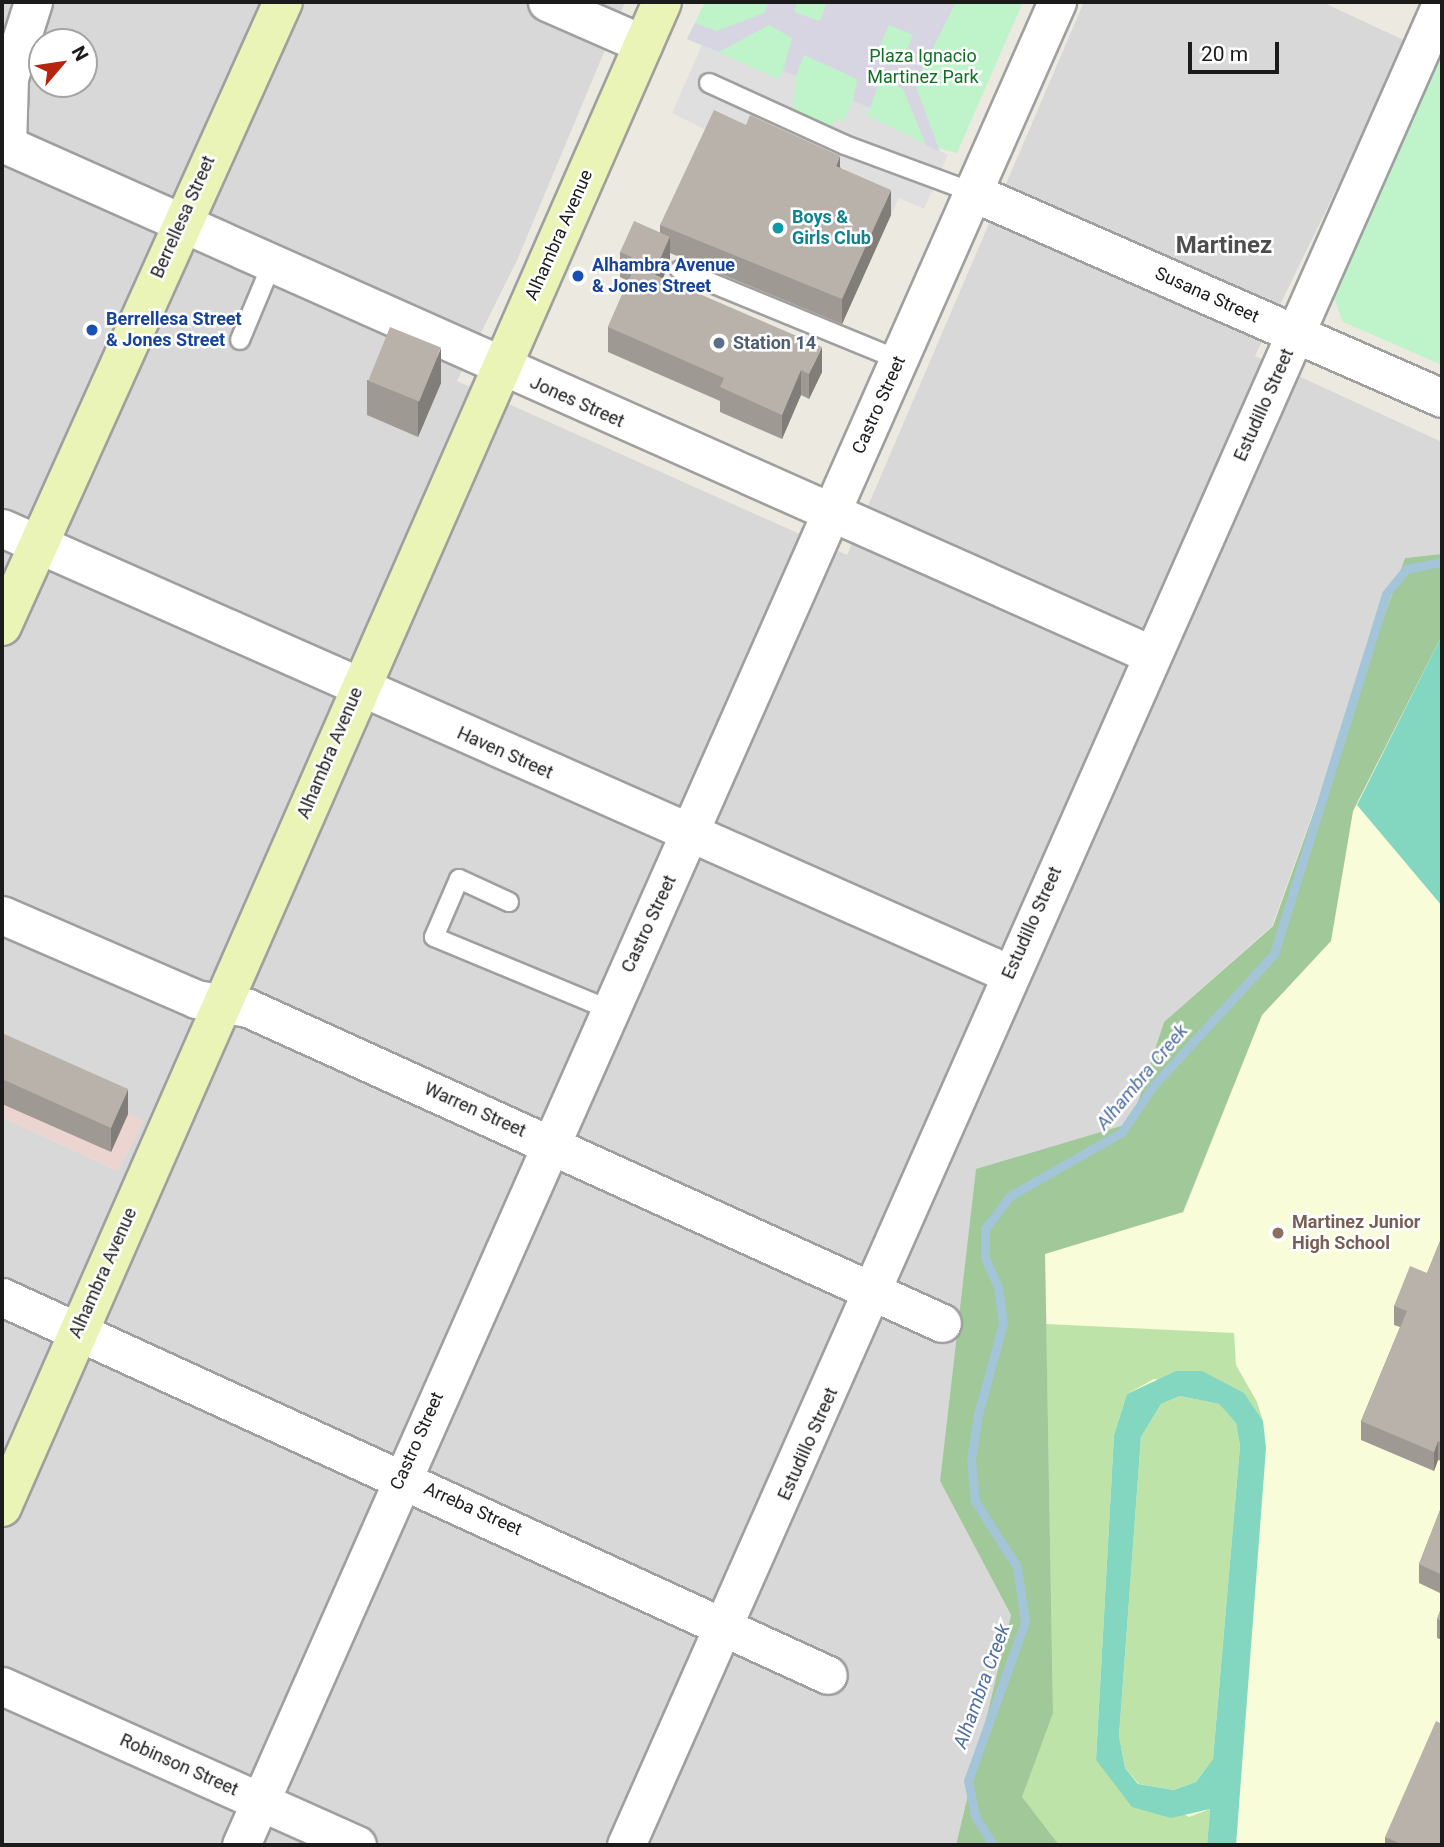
<!DOCTYPE html>
<style>
body{margin:0}
#map{position:relative;width:1444px;height:1847px;overflow:hidden;background:#ece9e1;font-family:Roboto,sans-serif}
div>[style]{position:absolute}
.residential>*{inset:0;background:#d9d8d8}
.commercial>*{inset:0;background:#ecd5d0}
.education>*{inset:0;background:#f8fcd9}
.grass>*{inset:0;background:#bee3a9}
.forest>*{inset:0;background:#a0c898}
.park>*{inset:0;background:#bff4ca}
.pitch>*{inset:0;background:#83d6c0}
.parking>*{inset:0;background:#dfdfdf}
.plaza>*{inset:0;background:#d7d5e1}
.stream>*{height:9px;margin:-4.5px;padding:0 4.5px;transform-origin:4.5px;border-radius:4.5px;background:#a3c5d7}
.roads{filter:drop-shadow(2px 0 #9f9f9f) drop-shadow(-2px 0 #9f9f9f) drop-shadow(0 2px #9f9f9f) drop-shadow(0 -2px #9f9f9f)}
.lane>*{height:18px;margin:-9px;padding:0 9px;transform-origin:9px;border-radius:9px;background:#fff}
.street>*{height:37px;margin:-18.5px;padding:0 18.5px;transform-origin:18.5px;border-radius:18.5px;background:#fff}
.secondary>*{height:38px;margin:-19px;padding:0 19px;transform-origin:19px;border-radius:19px;background:#e9f4b6}
.wall>*{inset:0;background:#9e9993}
.shaded-wall>*{inset:0;background:#817d78}
.building>*{inset:0;background:#b8b2ab;transform-origin:0 0}
.dots>*{width:19px;height:19px;translate:-50% -50%;box-sizing:border-box;border:4px solid #fff;border-radius:50%}
span{translate:-50% -50%;white-space:nowrap;text-align:center;line-height:1.15;-webkit-text-stroke:5px #fff;paint-order:stroke}
.park-label{font-size:18px;color:#126f26}
.street-label{font-size:18px;color:#1b1b1b}
.culture-label{font-size:18px;color:#0d838f;font-weight:700}
.left{translate:0 -50%;text-align:left}
.transit-label{font-size:18px;color:#164399;font-weight:700}
.service-label{font-size:18px;color:#4e5e75;font-weight:700}
.education-label{font-size:18px;color:#785e54;font-weight:700}
.water-label{font-size:19px;color:#4f6ea2;font-style:italic}
.district-label{font-size:24px;color:#4e4e4e;font-weight:700}
.frame{position:absolute;inset:0;border:4px solid #1b1b1b;pointer-events:none}
.north{position:absolute;left:28px;top:28px;width:70px;height:70px;box-sizing:border-box;background:#fff;border:2px solid #a4a4a4;border-radius:50%;rotate:61deg;font-size:19px;font-weight:700;line-height:28px;text-align:center;color:#1b1b1b}
.north::after{content:'';display:block;margin:auto;width:24px;height:32px;background:#b8230e;clip-path:polygon(50% 0,100% 100%,50% 72%,0 100%)}
.scale{position:absolute;left:1188px;top:42px;width:91px;height:32px;box-sizing:border-box;border:4px solid #1b1b1b;border-top:0;padding-left:9px;font-size:21px;line-height:24px;white-space:nowrap;color:#1b1b1b;-webkit-text-stroke:5px #fff;paint-order:stroke}
</style>
<div id="map">
<div class="residential">
<div style="clip-path:polygon(evenodd,2px 2px,625px 2px,518px 258px,457px 381px,847px 555px,1084px 2px,1322px 2px,1408px 42px,1255px 356px,1442px 442px,1442px 554px,1405px 558px,1272px 926px,1164px 1022px,1131px 1123px,976px 1170px,940px 1481px,1011px 1615px,956px 1845px,2px 1845px,2px 1117px,118px 1171px,2px 1052px,2px 2px,42px 42px,84px 42px,84px 84px,42px 84px,42px 42px)"></div>
</div>
<div class="commercial">
<div style="clip-path:polygon(2px 1052px,144px 1121px,118px 1171px,2px 1117px)"></div>
</div>
<div class="education">
<div style="clip-path:polygon(1442px 635px,1442px 1845px,1059px 1845px,1045px 1253px,1184px 1212px,1262px 1015px,1331px 941px,1353px 811px)"></div>
</div>
<div class="grass">
<div style="clip-path:polygon(1046px 1324px,1234px 1333px,1236px 1365px,1257px 1402px,1263px 1421px,1243px 1393px,1154px 1379px,1127px 1394px,1114px 1435px,1096px 1760px,1189px 1817px,1210px 1809px,1207px 1845px,1059px 1845px,1021px 1797px,1053px 1712px)"></div>
<div style="clip-path:polygon(1180px 1396px,1219px 1404px,1236px 1423px,1240px 1446px,1213px 1759px,1196px 1782px,1174px 1790px,1139px 1784px,1125px 1768px,1119px 1736px,1141px 1437px,1161px 1404px)"></div>
</div>
<div class="forest">
<div style="clip-path:polygon(1442px 554px,1442px 635px,1353px 811px,1331px 941px,1262px 1015px,1183px 1212px,1045px 1254px,1053px 1713px,1022px 1797px,1059px 1845px,956px 1845px,1011px 1615px,940px 1481px,976px 1169px,1131px 1123px,1164px 1022px,1273px 926px,1405px 558px)"></div>
</div>
<div class="park">
<div style="clip-path:polygon(705px 2px,1023px 2px,957px 153px,926px 145px,866px 115px,870px 108px,853px 101px,843px 122px,836px 119px,832px 127px,792px 110px,796px 77px,778px 79px,687px 39px)"></div>
<div style="clip-path:polygon(1442px 51px,1442px 365px,1343px 322px,1333px 296px)"></div>
</div>
<div class="pitch">
<div style="clip-path:polygon(1442px 635px,1442px 906px,1357px 805px)"></div>
<div style="clip-path:polygon(evenodd,1176px 1371px,1202px 1371px,1244px 1393px,1263px 1421px,1266px 1448px,1236px 1845px,1207px 1845px,1210px 1809px,1171px 1818px,1132px 1807px,1096px 1760px,1114px 1435px,1127px 1394px,1176px 1371px,1180px 1396px,1219px 1404px,1236px 1423px,1240px 1446px,1213px 1759px,1196px 1782px,1174px 1790px,1138px 1784px,1125px 1768px,1119px 1736px,1141px 1437px,1161px 1404px,1180px 1396px)"></div>
</div>
<div class="parking">
<div style="clip-path:polygon(702px 45px,778px 79px,783px 71px,796px 76px,793px 110px,832px 127px,836px 119px,843px 122px,853px 101px,870px 108px,866px 115px,948px 155px,924px 209px,899px 198px,891px 215px,836px 190px,845px 169px,754px 129px,714px 134px,672px 113px)"></div>
</div>
<div class="plaza">
<div style="clip-path:polygon(evenodd,769px 2px,797px 2px,794px 12px,820px 21px,827px 2px,956px 2px,915px 84px,940px 152px,926px 145px,903px 89px,881px 77px,870px 108px,853px 101px,857px 79px,804px 55px,796px 76px,783px 71px,792px 38px,769px 25px,719px 52px,687px 39px,695px 23px,717px 31px,764px 13px,769px 2px,889px 25px,913px 35px,903px 59px,879px 48px,889px 25px)"></div>
</div>
<div class="stream">
<div style="left:993px;top:1845px;width:34px;rotate:-122deg"></div>
<div style="left:975px;top:1816px;width:36px;rotate:-101deg"></div>
<div style="left:968px;top:1781px;width:169px;rotate:-70.3deg"></div>
<div style="left:1025px;top:1622px;width:56px;rotate:-98.3deg"></div>
<div style="left:1017px;top:1567px;width:78px;rotate:-122.5deg"></div>
<div style="left:975px;top:1501px;width:42px;rotate:-95.4deg"></div>
<div style="left:971px;top:1459px;width:45px;rotate:-81deg"></div>
<div style="left:978px;top:1415px;width:95px;rotate:-74.8deg"></div>
<div style="left:1003px;top:1323px;width:36px;rotate:-98deg"></div>
<div style="left:998px;top:1287px;width:32px;rotate:-114deg"></div>
<div style="left:985px;top:1258px;width:29px;rotate:-90deg"></div>
<div style="left:985px;top:1229px;width:41px;rotate:-52.9deg"></div>
<div style="left:1010px;top:1196px;width:129px;rotate:-29.7deg"></div>
<div style="left:1122px;top:1132px;width:55px;rotate:-56deg"></div>
<div style="left:1153px;top:1086px;width:179px;rotate:-47.5deg"></div>
<div style="left:1274px;top:954px;width:377px;rotate:-72.7deg"></div>
<div style="left:1386px;top:594px;width:32px;rotate:-51deg"></div>
<div style="left:1406px;top:569px;width:37px;rotate:-11deg"></div>
</div>
<div class="roads">
<div class="lane">
<div style="left:709px;top:83px;width:149px;rotate:24.5deg"></div>
<div style="left:845px;top:145px;width:135px;rotate:20.3deg"></div>
<div style="left:680px;top:270px;width:237px;rotate:22.3deg"></div>
<div style="left:240px;top:340px;width:86px;rotate:-67.3deg"></div>
<div style="left:509px;top:902px;width:55px;rotate:-155.3deg"></div>
<div style="left:459px;top:879px;width:63px;rotate:113.3deg"></div>
<div style="left:434px;top:937px;width:191px;rotate:22.5deg"></div>
</div>
<div class="street">
<div style="left:33px;top:2px;width:80px;rotate:107.5deg"></div>
<div style="left:9px;top:78px;width:67px;rotate:91.7deg"></div>
<div style="left:7px;top:145px;width:1251px;rotate:24deg"></div>
<div style="left:547px;top:2px;width:105px;rotate:23.6deg"></div>
<div style="left:972px;top:192px;width:513px;rotate:23.67deg"></div>
<div style="left:2px;top:528px;width:1102px;rotate:23.87deg"></div>
<div style="left:2px;top:915px;width:211px;rotate:23.4deg"></div>
<div style="left:196px;top:999px;width:53px;rotate:9.8deg"></div>
<div style="left:248px;top:1008px;width:762px;rotate:24.41deg"></div>
<div style="left:2px;top:1297px;width:908px;rotate:24.59deg"></div>
<div style="left:2px;top:1686px;width:389px;rotate:24.1deg"></div>
<div style="left:241px;top:1845px;width:2016px;rotate:-66.12deg"></div>
<div style="left:626px;top:1845px;width:2016px;rotate:-66.12deg"></div>
</div>
<div class="secondary">
<div style="left:2px;top:626px;width:684px;rotate:-65.76deg"></div>
<div style="left:2px;top:1507px;width:1643px;rotate:-66.32deg"></div>
</div>
</div>
<div class="wall">
<div style="clip-path:polygon(840px 167px,891px 215px,842px 324px,670px 253px,670px 262px,663px 278px,822px 372px,809px 399px,801px 395px,782px 439px,720px 412px,720px 401px,608px 352px,608px 327px,628px 281px,620px 277px,620px 252px,660px 233px,660px 225px)"></div>
<div style="clip-path:polygon(367px 380px,441px 383px,418px 437px,367px 415px)"></div>
<div style="clip-path:polygon(2px 1033px,128px 1114px,111px 1152px,2px 1104px)"></div>
<div style="clip-path:polygon(1442px 1236px,1442px 1461px,1438px 1460px,1434px 1471px,1361px 1440px,1361px 1421px,1400px 1327px,1394px 1325px,1394px 1306px,1427px 1273px)"></div>
<div style="clip-path:polygon(1442px 1505px,1442px 1594px,1419px 1583px,1419px 1564px)"></div>
<div style="clip-path:polygon(1442px 1606px,1442px 1640px,1437px 1638px,1437px 1619px)"></div>
<div style="clip-path:polygon(1385px 1837px,1442px 1845px,1385px 1845px)"></div>
</div>
<div class="shaded-wall">
<div style="clip-path:polygon(840px 156px,840px 181px,836px 166px)"></div>
<div style="clip-path:polygon(891px 190px,891px 215px,842px 324px,842px 299px)"></div>
<div style="clip-path:polygon(670px 237px,670px 262px,656px 293px,656px 269px)"></div>
<div style="clip-path:polygon(822px 347px,822px 372px,809px 399px,809px 374px)"></div>
<div style="clip-path:polygon(441px 348px,441px 383px,418px 437px,418px 402px)"></div>
<div style="clip-path:polygon(801px 370px,801px 395px,782px 439px,782px 415px)"></div>
<div style="clip-path:polygon(128px 1089px,128px 1114px,111px 1152px,111px 1128px)"></div>
<div style="clip-path:polygon(1438px 1441px,1438px 1460px,1434px 1471px,1434px 1452px)"></div>
</div>
<div class="building">
<div style="clip-path:polygon(714px 110px,746px 125px,750px 115px,840px 156px,836px 166px,891px 190px,842px 299px,660px 225px)"></div>
<div style="left:634px;top:221px;width:39px;height:34px;rotate:24deg"></div>
<div style="clip-path:polygon(635px 266px,822px 347px,809px 374px,801px 370px,782px 415px,720px 387px,724px 378px,608px 327px)"></div>
<div style="left:390px;top:327px;width:55px;height:58px;rotate:22deg"></div>
<div style="clip-path:polygon(2px 1033px,128px 1089px,111px 1128px,2px 1079px)"></div>
<div style="clip-path:polygon(1442px 1236px,1442px 1442px,1438px 1441px,1434px 1452px,1361px 1421px,1407px 1311px,1394px 1306px,1410px 1266px,1427px 1273px)"></div>
<div style="clip-path:polygon(1442px 1505px,1442px 1575px,1419px 1564px)"></div>
<div style="clip-path:polygon(1442px 1606px,1442px 1621px,1437px 1619px)"></div>
<div style="clip-path:polygon(1436px 1721px,1442px 1724px,1442px 1845px,1404px 1845px,1385px 1837px)"></div>
</div>
<div class="dots">
<div style="left:778px;top:228px;background:#0f9aa8"></div>
<div style="left:578px;top:276px;background:#1a4fb4"></div>
<div style="left:92px;top:330px;background:#1a4fb4"></div>
<div style="left:719px;top:343px;background:#5c6f8a"></div>
<div style="left:1278px;top:1233px;background:#8d6e63"></div>
</div>
<div class="park-label">
<span style="left:923px;top:67px">Plaza Ignacio<br>Martinez Park</span>
</div>
<div class="street-label">
<span style="left:183px;top:217px;rotate:-66deg">Berrellesa Street</span>
<span style="left:559px;top:235px;rotate:-66deg">Alhambra Avenue</span>
<span style="left:1207px;top:295px;rotate:24deg">Susana Street</span>
<span style="left:577px;top:402px;rotate:24deg">Jones Street</span>
<span style="left:879px;top:405px;rotate:-66deg">Castro Street</span>
<span style="left:1264px;top:405px;rotate:-66deg">Estudillo Street</span>
<span style="left:330px;top:753px;rotate:-67deg">Alhambra Avenue</span>
<span style="left:505px;top:753px;rotate:24deg">Haven Street</span>
<span style="left:1032px;top:923px;rotate:-66deg">Estudillo Street</span>
<span style="left:649px;top:924px;rotate:-65deg">Castro Street</span>
<span style="left:475px;top:1110px;rotate:24deg">Warren Street</span>
<span style="left:103px;top:1273px;rotate:-66deg">Alhambra Avenue</span>
<span style="left:417px;top:1441px;rotate:-66deg">Castro Street</span>
<span style="left:808px;top:1444px;rotate:-66deg">Estudillo Street</span>
<span style="left:473px;top:1509px;rotate:24deg">Arreba Street</span>
<span style="left:179px;top:1765px;rotate:24deg">Robinson Street</span>
</div>
<div class="culture-label">
<span class="left" style="left:792px;top:228px">Boys &amp;<br>Girls Club</span>
</div>
<div class="transit-label">
<span class="left" style="left:592px;top:276px">Alhambra Avenue<br>&amp; Jones Street</span>
<span class="left" style="left:106px;top:330px">Berrellesa Street<br>&amp; Jones Street</span>
</div>
<div class="service-label">
<span class="left" style="left:733px;top:343px">Station 14</span>
</div>
<div class="education-label">
<span class="left" style="left:1292px;top:1233px">Martinez Junior<br>High School</span>
</div>
<div class="water-label">
<span style="left:1142px;top:1077px;rotate:-50deg">Alhambra Creek</span>
<span style="left:982px;top:1686px;rotate:-70deg">Alhambra Creek</span>
</div>
<div class="district-label">
<span style="left:1224px;top:246px">Martinez</span>
</div>
<div class="frame"></div>
<div class="north">N</div>
<div class="scale">20 m</div>
</div>
